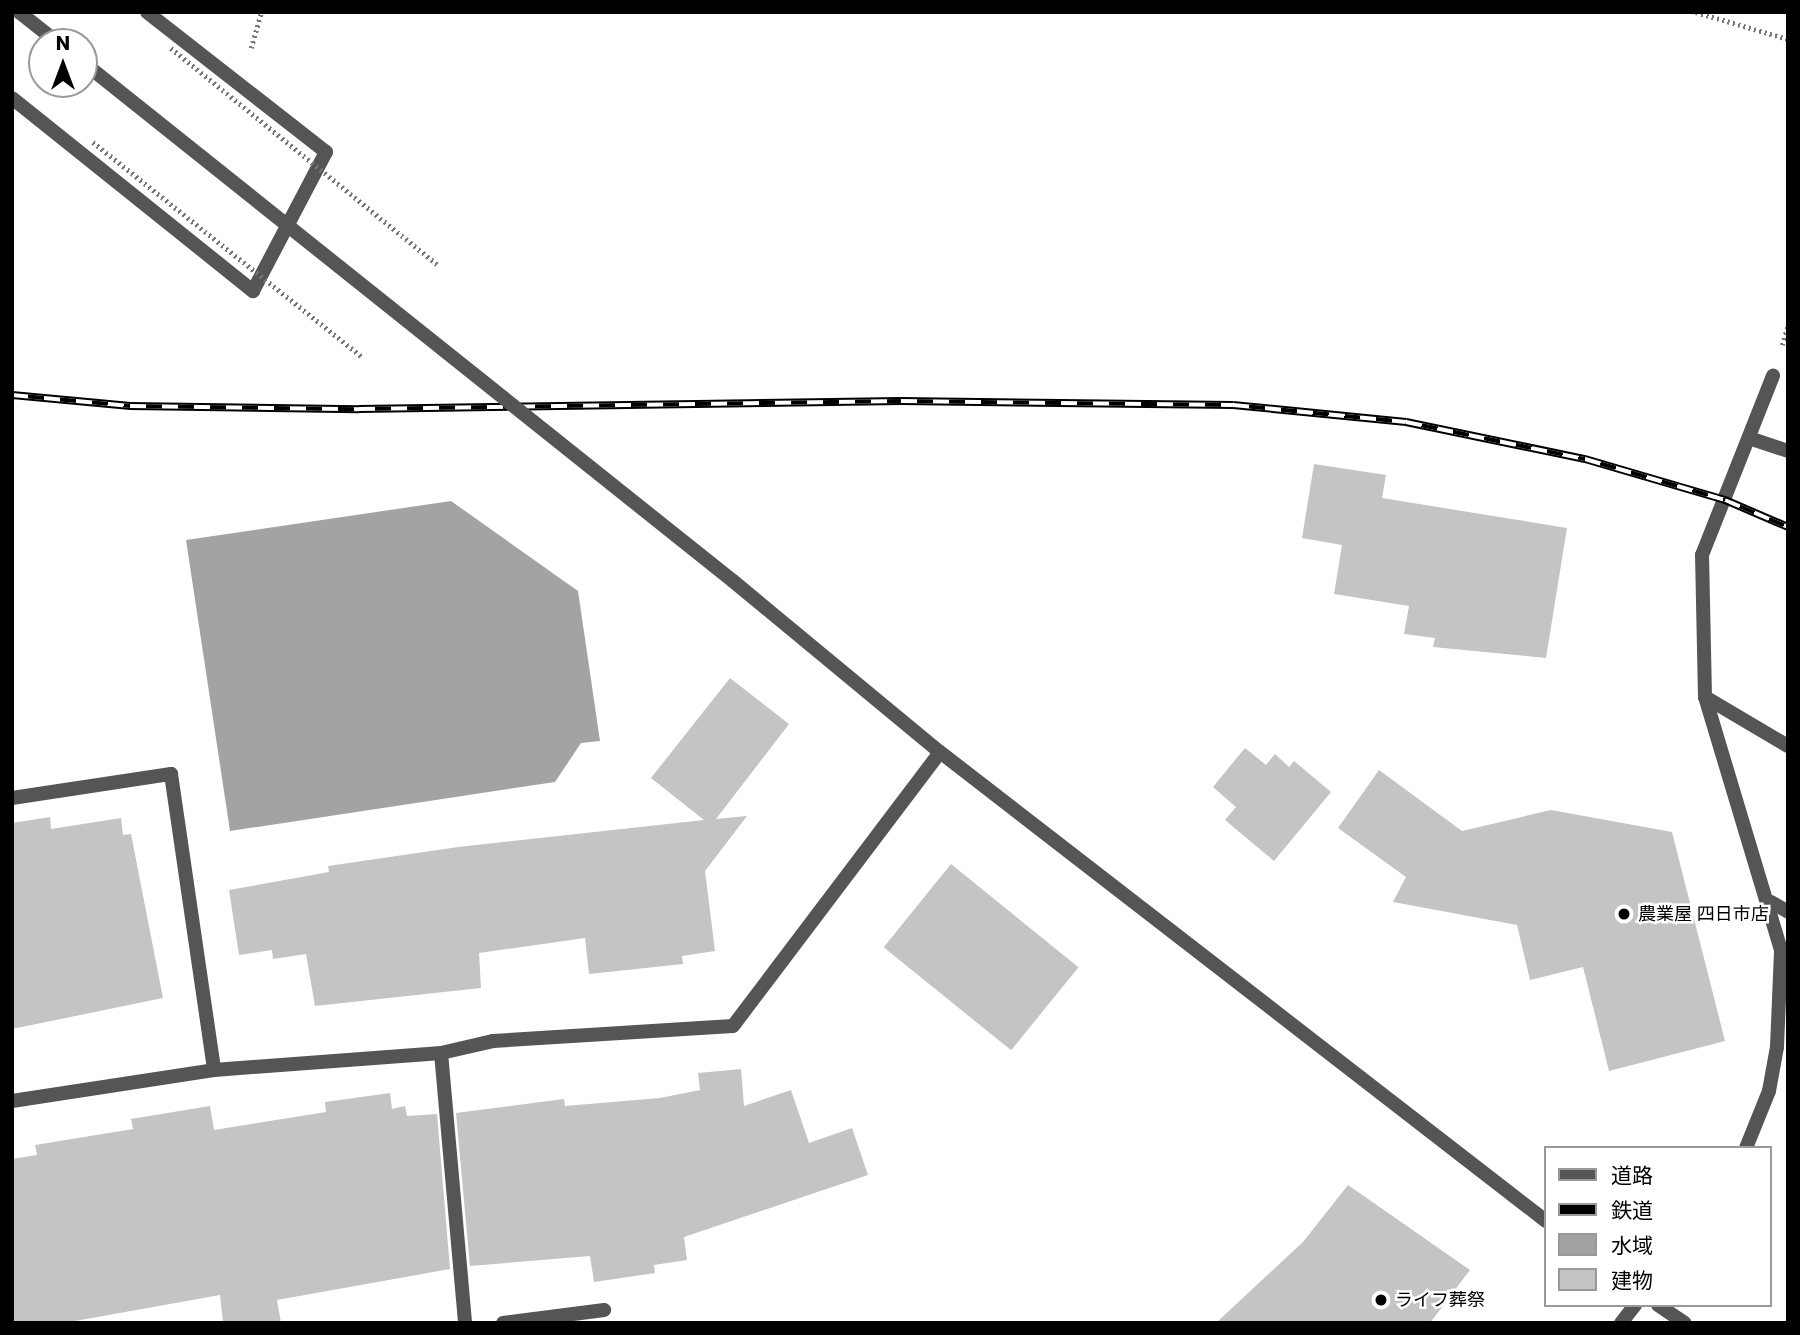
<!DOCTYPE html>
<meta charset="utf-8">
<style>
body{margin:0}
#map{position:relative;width:1800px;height:1335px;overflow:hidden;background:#fff;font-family:Poppins,"Noto Sans JP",sans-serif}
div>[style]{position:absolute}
.water>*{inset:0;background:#a3a3a3}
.building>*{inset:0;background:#c4c4c4;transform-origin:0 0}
.path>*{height:4.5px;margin-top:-2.25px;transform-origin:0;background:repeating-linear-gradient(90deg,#777 0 2px,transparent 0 5.5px)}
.minor>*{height:14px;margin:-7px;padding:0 7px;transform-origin:7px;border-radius:7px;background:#555}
.tertiary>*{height:14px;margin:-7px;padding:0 7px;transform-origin:7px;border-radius:7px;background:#555}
.rail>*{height:8px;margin-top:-4px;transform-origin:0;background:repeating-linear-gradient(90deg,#fff 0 16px,#000 0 32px);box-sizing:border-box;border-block:2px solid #000}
.path-bridge>*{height:4.5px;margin-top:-2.25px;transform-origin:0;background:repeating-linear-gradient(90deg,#777 0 2px,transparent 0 5.5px)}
.tertiary-bridge>*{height:14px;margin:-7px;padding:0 7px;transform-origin:7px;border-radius:7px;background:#555}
.dots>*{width:19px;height:19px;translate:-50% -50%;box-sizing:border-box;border:4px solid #fff;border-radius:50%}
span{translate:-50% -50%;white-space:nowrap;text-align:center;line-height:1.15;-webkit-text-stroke:5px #fff;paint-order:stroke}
.poi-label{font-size:18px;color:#000}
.left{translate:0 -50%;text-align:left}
.frame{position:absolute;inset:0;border:14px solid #000;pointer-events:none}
.legend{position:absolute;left:1544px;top:1146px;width:228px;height:161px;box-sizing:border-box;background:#fff;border:2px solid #999;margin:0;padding:9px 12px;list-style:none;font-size:21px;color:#000}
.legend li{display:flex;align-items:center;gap:14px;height:35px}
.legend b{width:35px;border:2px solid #999}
.north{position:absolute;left:28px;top:28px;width:70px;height:70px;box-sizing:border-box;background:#fff;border:2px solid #999;border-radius:50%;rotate:0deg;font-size:19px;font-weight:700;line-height:28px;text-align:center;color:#000}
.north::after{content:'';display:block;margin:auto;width:24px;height:32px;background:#000;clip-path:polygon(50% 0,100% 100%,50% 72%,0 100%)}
</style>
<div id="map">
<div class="water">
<div style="clip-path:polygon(451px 501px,578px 591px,600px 741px,581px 743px,555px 782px,230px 831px,186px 540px)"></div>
</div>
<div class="building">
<div style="clip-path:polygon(1314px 464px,1386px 475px,1382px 498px,1567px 528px,1546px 658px,1433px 647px,1435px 638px,1404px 634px,1409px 606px,1334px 594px,1342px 545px,1302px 538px)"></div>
<div style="clip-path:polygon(730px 678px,789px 724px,716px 819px,747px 816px,705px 871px,715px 951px,682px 956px,683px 964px,589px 974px,585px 938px,479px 953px,481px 988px,315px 1006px,306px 954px,273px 959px,272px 950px,239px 955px,229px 890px,329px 872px,328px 866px,458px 847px,704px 820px,651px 778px)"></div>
<div style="clip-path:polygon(1245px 748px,1266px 765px,1275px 754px,1289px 767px,1294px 761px,1331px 792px,1274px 861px,1225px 820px,1236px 807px,1213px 787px)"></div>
<div style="clip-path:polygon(1379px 770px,1462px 831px,1551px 810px,1672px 832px,1725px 1041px,1609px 1071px,1583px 967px,1530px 980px,1517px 925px,1393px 902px,1406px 877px,1338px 828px)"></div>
<div style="clip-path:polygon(50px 817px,51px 829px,121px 818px,123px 835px,131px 834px,163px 998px,12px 1029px,12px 823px)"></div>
<div style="left:951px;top:864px;width:164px;height:107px;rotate:39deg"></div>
<div style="clip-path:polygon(741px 1069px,744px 1106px,791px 1090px,809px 1143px,852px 1128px,868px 1175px,684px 1237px,687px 1260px,654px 1265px,655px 1273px,594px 1282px,590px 1256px,470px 1266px,456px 1113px,564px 1099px,565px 1106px,660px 1098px,700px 1090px,698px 1073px)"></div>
<div style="clip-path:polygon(390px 1093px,392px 1109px,405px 1106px,407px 1116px,437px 1114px,450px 1269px,277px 1300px,281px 1323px,223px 1323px,220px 1295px,64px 1323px,12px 1323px,12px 1159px,37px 1155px,35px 1145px,133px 1129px,131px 1119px,210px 1106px,214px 1130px,326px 1112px,325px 1102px)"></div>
<div style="clip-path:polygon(1348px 1185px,1470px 1270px,1430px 1323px,1216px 1323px,1303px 1242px)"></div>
</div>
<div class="path">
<div style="left:1696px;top:12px;width:96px;rotate:16.4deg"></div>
<div style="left:251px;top:48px;width:37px;rotate:-74deg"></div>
<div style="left:1782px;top:345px;width:21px;rotate:-73deg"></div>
</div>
<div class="minor">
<div style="left:12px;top:98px;width:309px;rotate:38.7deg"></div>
<div style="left:253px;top:291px;width:157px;rotate:-62.3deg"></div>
<div style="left:326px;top:152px;width:227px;rotate:-142deg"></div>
<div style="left:1749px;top:438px;width:41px;rotate:18.4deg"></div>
<div style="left:1705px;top:697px;width:96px;rotate:30.6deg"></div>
<div style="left:12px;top:798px;width:161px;rotate:-8.6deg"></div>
<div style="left:171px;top:774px;width:299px;rotate:81.7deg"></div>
<div style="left:1771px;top:902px;width:20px;rotate:30deg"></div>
<div style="left:441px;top:1053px;width:271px;rotate:84.9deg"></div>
<div style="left:12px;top:1101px;width:204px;rotate:-8.7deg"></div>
<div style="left:214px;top:1070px;width:228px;rotate:-4.3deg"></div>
<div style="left:441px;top:1053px;width:53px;rotate:-13deg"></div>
<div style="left:493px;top:1041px;width:240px;rotate:-3.6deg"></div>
<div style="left:733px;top:1026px;width:343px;rotate:-52.9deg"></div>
<div style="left:1746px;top:1148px;width:61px;rotate:-68deg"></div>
<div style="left:1769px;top:1091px;width:45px;rotate:-79.7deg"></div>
<div style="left:1777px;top:1047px;width:97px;rotate:-87.6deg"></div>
<div style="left:1781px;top:950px;width:264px;rotate:-106.7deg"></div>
<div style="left:1705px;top:697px;width:142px;rotate:-91.2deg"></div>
<div style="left:1702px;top:555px;width:193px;rotate:-68.4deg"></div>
<div style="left:503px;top:1323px;width:102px;rotate:-7.3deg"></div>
<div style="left:1621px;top:1323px;width:23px;rotate:-52deg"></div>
</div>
<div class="tertiary">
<div style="left:19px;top:12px;width:48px;rotate:38.3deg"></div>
<div style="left:733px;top:581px;width:268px;rotate:39.6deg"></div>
<div style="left:940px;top:752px;width:766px;rotate:37.74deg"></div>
<div style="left:1658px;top:1305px;width:32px;rotate:34deg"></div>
</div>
<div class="rail">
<div style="left:12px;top:395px;width:119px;rotate:5.3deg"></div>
<div style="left:130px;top:406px;width:229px;rotate:0.8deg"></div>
<div style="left:359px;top:409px;width:542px;rotate:-0.85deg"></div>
<div style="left:901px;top:401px;width:332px;rotate:0.7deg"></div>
<div style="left:1233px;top:405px;width:174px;rotate:5.6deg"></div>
<div style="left:1406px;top:422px;width:183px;rotate:11.7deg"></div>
<div style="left:1585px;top:459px;width:146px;rotate:16.3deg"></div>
<div style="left:1725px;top:500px;width:69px;rotate:23.2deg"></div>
</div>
<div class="path-bridge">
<div style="left:171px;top:48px;width:343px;rotate:39.1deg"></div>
<div style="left:93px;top:142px;width:344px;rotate:38.6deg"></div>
</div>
<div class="tertiary-bridge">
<div style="left:84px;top:63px;width:830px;rotate:38.6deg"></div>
</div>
<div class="dots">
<div style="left:1624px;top:914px;background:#000"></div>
<div style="left:1381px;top:1300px;background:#000"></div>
</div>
<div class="poi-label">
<span class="left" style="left:1638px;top:914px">農業屋 四日市店</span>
<span class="left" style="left:1395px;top:1300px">ライフ葬祭</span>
</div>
<div class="frame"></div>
<ul class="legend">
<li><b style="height:9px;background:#555"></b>道路</li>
<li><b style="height:9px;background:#000"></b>鉄道</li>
<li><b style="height:19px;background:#a3a3a3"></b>水域</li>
<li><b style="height:19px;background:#c4c4c4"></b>建物</li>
</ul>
<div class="north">N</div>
</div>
